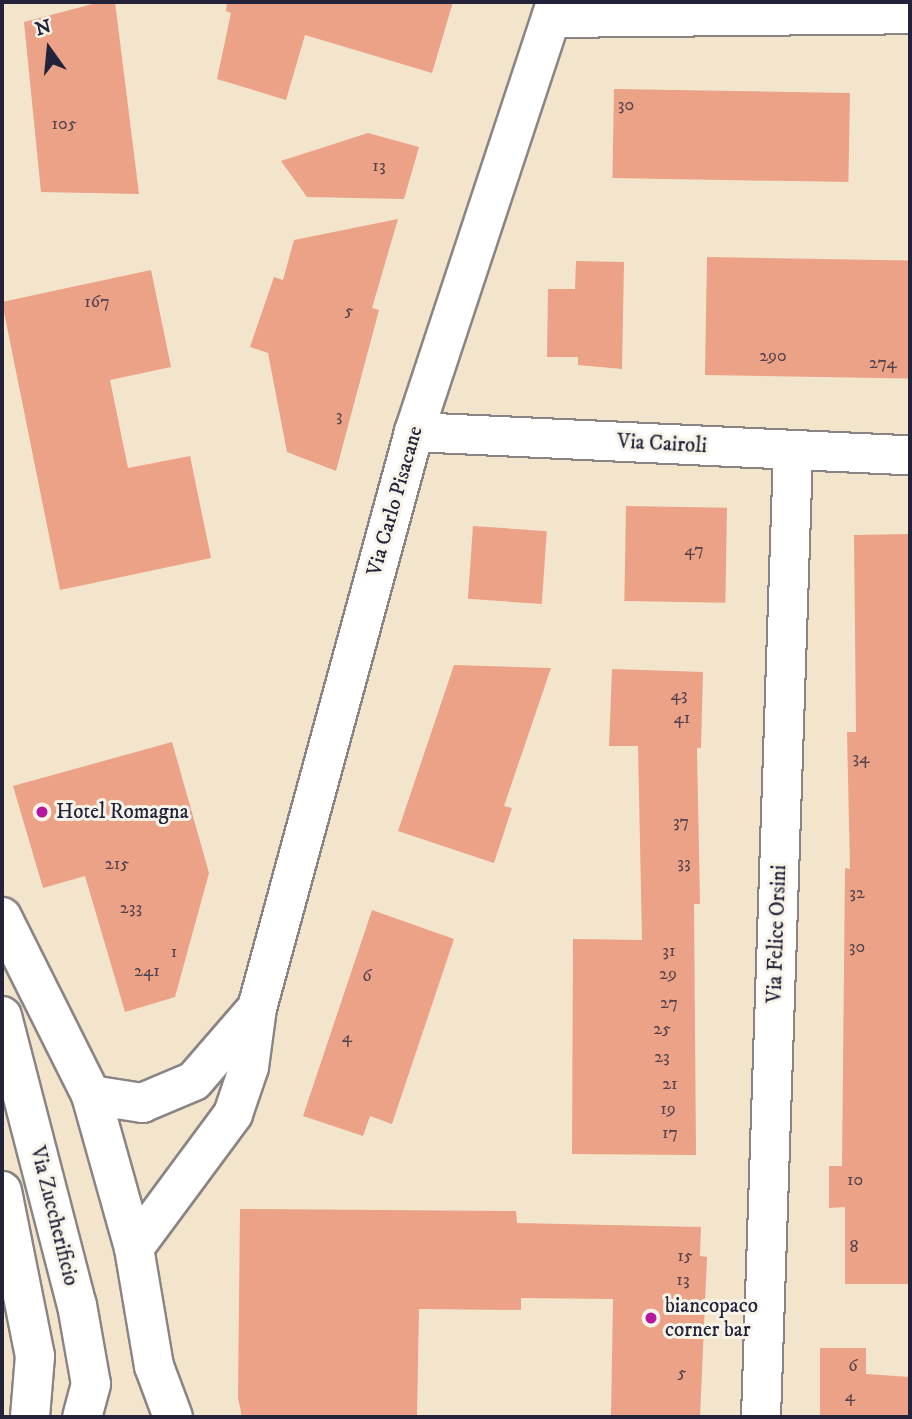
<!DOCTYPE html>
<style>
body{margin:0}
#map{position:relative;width:912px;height:1419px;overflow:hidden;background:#f3e5cc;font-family:"IM FELL DW Pica",serif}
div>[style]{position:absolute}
.building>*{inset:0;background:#eba286;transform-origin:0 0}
.roads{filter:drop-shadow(2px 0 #8a8484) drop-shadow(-2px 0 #8a8484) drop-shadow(0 2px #8a8484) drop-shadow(0 -2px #8a8484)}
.street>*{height:38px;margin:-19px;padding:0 19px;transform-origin:19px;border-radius:19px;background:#fff}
.secondary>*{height:38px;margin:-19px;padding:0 19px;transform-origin:19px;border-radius:19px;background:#fff}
.dots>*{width:19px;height:19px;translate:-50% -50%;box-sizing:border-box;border:4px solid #f7f3e8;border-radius:50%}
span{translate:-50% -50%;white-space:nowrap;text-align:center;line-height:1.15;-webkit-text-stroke:6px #f7f3e8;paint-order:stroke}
.number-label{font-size:18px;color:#54424e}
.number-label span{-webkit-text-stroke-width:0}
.street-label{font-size:21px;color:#22223b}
.poi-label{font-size:21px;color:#22223b}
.left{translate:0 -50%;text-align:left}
.frame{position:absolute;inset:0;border:4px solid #22223b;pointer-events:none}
.north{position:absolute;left:14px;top:14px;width:70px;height:70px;-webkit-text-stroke:5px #f7f3e8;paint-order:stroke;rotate:345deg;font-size:19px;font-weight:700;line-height:28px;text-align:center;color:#22223b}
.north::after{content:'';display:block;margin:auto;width:24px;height:32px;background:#22223b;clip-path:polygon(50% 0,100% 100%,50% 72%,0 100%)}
</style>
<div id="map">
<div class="building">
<div style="clip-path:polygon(100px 2px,115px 2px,139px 194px,41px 192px,24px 22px)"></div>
<div style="clip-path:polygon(227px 2px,453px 2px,432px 73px,305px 35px,286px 100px,217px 79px,231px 13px,226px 11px)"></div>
<div style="left:614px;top:89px;width:236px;height:89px;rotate:1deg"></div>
<div style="clip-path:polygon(368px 133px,419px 147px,404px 199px,307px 197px,281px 161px)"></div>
<div style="clip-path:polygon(398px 219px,372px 308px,379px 310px,336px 471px,287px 452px,268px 353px,250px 347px,274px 277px,283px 280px,294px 240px)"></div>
<div style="left:707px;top:257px;width:203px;height:118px;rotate:1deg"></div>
<div style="clip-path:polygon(576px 261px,624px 262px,622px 369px,578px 365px,578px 357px,547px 357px,548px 289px,575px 289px)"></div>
<div style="clip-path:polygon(151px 270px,171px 367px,110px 380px,128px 468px,190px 456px,211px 558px,60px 590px,2px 302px)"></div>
<div style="left:626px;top:506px;width:101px;height:95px;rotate:1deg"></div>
<div style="left:473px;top:526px;width:74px;height:73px;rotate:4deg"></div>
<div style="clip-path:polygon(910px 534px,910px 1284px,845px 1284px,845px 1207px,829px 1208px,829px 1166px,842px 1166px,845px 868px,850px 869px,847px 732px,856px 732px,854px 535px)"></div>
<div style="clip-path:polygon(454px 665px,551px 668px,504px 806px,512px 808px,494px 863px,398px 831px)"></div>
<div style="clip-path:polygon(612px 669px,703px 672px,701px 748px,697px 748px,700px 904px,694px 904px,696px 1155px,572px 1154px,573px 939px,642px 940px,638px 746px,609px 746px)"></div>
<div style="clip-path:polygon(172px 742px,209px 873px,175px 997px,125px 1012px,85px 876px,43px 888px,13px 786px)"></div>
<div style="clip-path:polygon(372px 910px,454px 939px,392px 1124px,370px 1116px,363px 1136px,303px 1116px)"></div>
<div style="clip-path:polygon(240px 1209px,516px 1211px,517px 1223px,701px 1227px,700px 1256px,707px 1257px,700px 1417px,611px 1417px,613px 1299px,521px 1298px,521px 1310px,419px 1309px,417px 1417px,242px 1417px,238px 1398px)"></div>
<div style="clip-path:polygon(820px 1348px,866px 1348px,866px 1374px,910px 1377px,910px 1417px,820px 1417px)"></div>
</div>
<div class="roads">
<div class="street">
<div style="left:551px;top:18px;width:359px;rotate:-0.6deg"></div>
<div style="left:414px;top:432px;width:497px;rotate:2.7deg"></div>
<div style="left:2px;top:917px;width:199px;rotate:63.4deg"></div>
<div style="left:91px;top:1095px;width:159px;rotate:74.3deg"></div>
<div style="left:134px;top:1248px;width:120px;rotate:80.4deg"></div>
<div style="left:154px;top:1366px;width:54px;rotate:69.6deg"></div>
<div style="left:91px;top:1095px;width:52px;rotate:8.9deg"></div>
<div style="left:142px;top:1103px;width:56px;rotate:-22.9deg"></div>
<div style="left:194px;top:1081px;width:96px;rotate:-49.2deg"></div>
<div style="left:134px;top:1248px;width:167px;rotate:-53.5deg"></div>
<div style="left:233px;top:1114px;width:50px;rotate:-71.2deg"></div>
<div style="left:249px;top:1067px;width:60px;rotate:-82.3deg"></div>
<div style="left:257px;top:1008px;width:597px;rotate:-74.75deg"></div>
<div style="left:414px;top:432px;width:453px;rotate:-71.7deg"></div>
<div style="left:761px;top:1417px;width:967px;rotate:-88.1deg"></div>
</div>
<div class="secondary">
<div style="left:2px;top:1016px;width:299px;rotate:75.5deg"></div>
<div style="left:77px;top:1305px;width:80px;rotate:80deg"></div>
<div style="left:91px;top:1384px;width:34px;rotate:105deg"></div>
<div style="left:2px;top:1191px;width:168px;rotate:78.7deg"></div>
<div style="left:35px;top:1356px;width:61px;rotate:94.7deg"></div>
</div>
</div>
<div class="dots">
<div style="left:42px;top:812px;background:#b5179e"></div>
<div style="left:651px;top:1318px;background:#b5179e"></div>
</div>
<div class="number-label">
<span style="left:626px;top:105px">30</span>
<span style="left:64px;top:124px">105</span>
<span style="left:379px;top:166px">13</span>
<span style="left:97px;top:302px">167</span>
<span style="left:349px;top:311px">5</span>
<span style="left:773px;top:356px">290</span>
<span style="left:883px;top:363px">274</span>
<span style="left:339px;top:416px">3</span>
<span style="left:694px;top:550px">47</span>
<span style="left:679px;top:695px">43</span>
<span style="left:682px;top:718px">41</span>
<span style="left:861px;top:758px">34</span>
<span style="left:681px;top:822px">37</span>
<span style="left:684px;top:863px">33</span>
<span style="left:117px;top:864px">215</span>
<span style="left:857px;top:893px">32</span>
<span style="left:131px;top:908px">233</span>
<span style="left:857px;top:947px">30</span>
<span style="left:669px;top:951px">31</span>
<span style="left:174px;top:952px">1</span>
<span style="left:147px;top:971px">241</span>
<span style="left:668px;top:974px">29</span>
<span style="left:367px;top:976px">6</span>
<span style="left:669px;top:1003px">27</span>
<span style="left:662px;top:1029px">25</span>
<span style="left:347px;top:1037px">4</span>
<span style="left:662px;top:1057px">23</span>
<span style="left:670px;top:1084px">21</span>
<span style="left:668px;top:1109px">19</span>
<span style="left:670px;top:1133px">17</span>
<span style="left:855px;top:1180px">10</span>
<span style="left:854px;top:1247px">8</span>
<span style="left:685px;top:1256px">15</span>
<span style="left:683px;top:1280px">13</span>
<span style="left:853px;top:1366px">6</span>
<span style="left:682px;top:1373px">5</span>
<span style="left:850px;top:1396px">4</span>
</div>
<div class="street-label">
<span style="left:662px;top:444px;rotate:3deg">Via Cairoli</span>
<span style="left:395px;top:501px;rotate:-74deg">Via Carlo Pisacane</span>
<span style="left:777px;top:934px;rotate:-88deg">Via Felice Orsini</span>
<span style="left:54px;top:1216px;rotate:76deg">Via Zuccherificio</span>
</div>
<div class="poi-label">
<span class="left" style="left:56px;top:812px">Hotel Romagna</span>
<span class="left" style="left:665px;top:1318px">biancopaco<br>corner bar</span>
</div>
<div class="frame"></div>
<div class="north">N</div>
</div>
